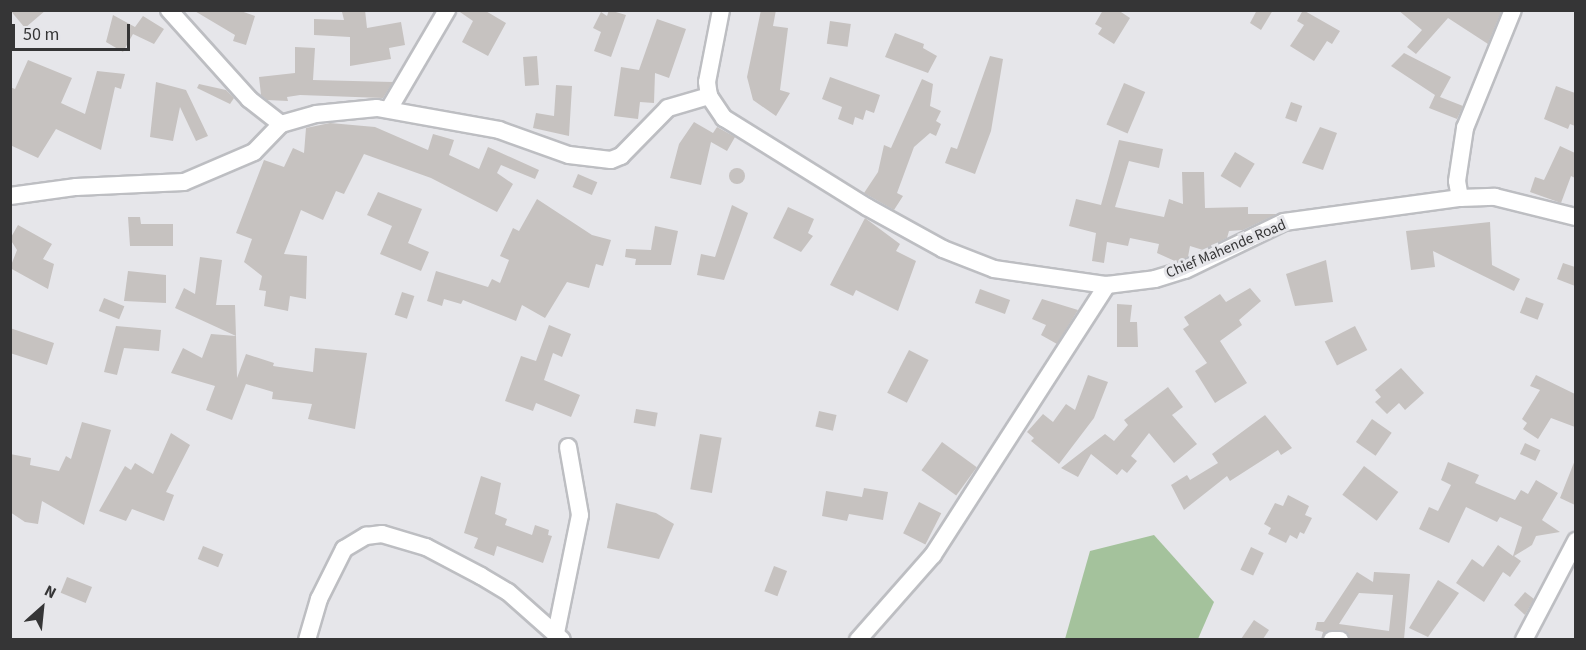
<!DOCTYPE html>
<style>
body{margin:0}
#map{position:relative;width:1586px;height:650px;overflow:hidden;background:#e6e6ea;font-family:"Source Sans 3",sans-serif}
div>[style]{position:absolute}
.green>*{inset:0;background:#a4c29c}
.building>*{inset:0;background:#c6c2c0;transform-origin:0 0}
.round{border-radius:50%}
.roads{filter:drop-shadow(2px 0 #bdbec2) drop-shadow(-2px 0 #bdbec2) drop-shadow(0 2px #bdbec2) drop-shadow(0 -2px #bdbec2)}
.minor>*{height:16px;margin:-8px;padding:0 8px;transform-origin:8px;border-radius:8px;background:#fff}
span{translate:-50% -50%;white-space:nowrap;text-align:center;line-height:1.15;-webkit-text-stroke:6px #e6e6ea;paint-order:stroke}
.street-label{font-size:15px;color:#353536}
.frame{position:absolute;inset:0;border:12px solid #353536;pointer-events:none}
.north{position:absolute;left:12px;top:578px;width:60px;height:60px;-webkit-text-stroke:4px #e6e6ea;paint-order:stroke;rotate:27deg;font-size:16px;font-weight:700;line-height:24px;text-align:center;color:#353536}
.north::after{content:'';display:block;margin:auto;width:21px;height:27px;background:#353536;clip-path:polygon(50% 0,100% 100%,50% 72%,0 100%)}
.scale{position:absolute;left:12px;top:24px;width:118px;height:27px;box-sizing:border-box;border:3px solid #353536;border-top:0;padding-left:8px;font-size:18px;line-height:21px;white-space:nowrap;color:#353536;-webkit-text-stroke:4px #e6e6ea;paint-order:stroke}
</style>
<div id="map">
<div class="green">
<div style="clip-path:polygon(1154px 535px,1214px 602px,1198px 639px,1065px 639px,1090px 551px)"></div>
</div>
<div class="building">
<div style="clip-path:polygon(10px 10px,46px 10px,25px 28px)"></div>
<div style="clip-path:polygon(193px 10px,238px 10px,255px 16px,246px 45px,233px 41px,235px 35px)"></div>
<div style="clip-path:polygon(365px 10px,367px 28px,401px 22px,405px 45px,389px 48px,391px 59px,350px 66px,350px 37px,314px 35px,314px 19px,344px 20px,342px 12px)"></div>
<div style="clip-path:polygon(457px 10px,484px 10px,506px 23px,488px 56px,462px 42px,473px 21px)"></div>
<div style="clip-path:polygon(609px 10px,626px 15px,611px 57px,594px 51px,601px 32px,593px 28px,601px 12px,607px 16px)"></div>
<div style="clip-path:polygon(761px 10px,776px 10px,773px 26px,788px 28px,780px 90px,790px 93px,776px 116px,753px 100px,747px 77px)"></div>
<div style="clip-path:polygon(1103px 10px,1118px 10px,1130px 18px,1114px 44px,1098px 34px,1102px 28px,1095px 24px)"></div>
<div style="clip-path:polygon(1257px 10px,1273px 10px,1261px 30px,1250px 23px)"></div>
<div style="clip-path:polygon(1303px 10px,1340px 31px,1332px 44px,1327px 41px,1314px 61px,1290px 46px,1304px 25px,1297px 21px)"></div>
<div style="clip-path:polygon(1398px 10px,1498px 10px,1501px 12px,1488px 44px,1448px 18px,1416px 54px,1407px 47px,1422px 30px)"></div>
<div style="clip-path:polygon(113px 15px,135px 27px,143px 16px,164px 29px,154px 44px,133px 34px,123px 52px,106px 42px)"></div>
<div style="clip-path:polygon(657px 19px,686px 29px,669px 78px,655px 73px,654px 103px,640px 102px,638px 119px,614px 116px,621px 67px,639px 70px)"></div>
<div style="left:830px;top:21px;width:21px;height:23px;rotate:8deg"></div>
<div style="clip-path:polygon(895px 33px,924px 44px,923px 48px,937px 56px,928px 73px,885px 57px)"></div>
<div style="clip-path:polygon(295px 47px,315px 48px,313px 80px,393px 82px,383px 98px,300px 95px,287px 97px,288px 101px,267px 100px,261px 95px,259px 77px,295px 73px)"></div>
<div style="clip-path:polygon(1404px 53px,1451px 77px,1440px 97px,1463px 106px,1457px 119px,1429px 108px,1435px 95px,1391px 66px)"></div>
<div style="left:537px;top:56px;width:29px;height:14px;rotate:86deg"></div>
<div style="clip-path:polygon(990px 56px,1003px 59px,991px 131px,975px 174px,945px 163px,951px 147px,957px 149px)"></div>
<div style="clip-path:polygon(28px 60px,72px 78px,61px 103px,85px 114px,97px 71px,125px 74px,121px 89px,115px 87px,101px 150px,56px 129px,38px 158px,10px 145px,10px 87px,15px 89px)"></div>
<div style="clip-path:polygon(830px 77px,880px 95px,874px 113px,866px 110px,863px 120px,855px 117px,853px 125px,838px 119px,842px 107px,822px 99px)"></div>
<div style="clip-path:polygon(922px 79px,933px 84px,930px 106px,941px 111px,936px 121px,941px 124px,936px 136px,930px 133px,914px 147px,897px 193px,903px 196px,894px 210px,864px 193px,878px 172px,884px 145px,891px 148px)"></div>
<div style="clip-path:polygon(156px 82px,186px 90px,208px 136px,196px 141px,180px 107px,173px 141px,150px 137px)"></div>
<div style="left:1124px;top:83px;width:23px;height:45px;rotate:23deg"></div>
<div style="clip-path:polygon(199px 84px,226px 90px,234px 98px,230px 104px,197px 88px)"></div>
<div style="clip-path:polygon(556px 85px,572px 86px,569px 136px,533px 128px,536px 113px,554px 116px)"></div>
<div style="clip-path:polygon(1556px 86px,1575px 93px,1575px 126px,1570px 124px,1568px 129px,1544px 119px)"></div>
<div style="left:1291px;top:102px;width:12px;height:17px;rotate:20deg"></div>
<div style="clip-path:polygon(694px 122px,713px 133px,717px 127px,735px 137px,727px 151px,711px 142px,701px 185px,670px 178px,679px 144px)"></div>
<div style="clip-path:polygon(330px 123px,375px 127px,428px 150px,433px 134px,454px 140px,449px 155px,479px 169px,488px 147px,539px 170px,535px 179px,501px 165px,497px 173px,513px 184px,497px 212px,431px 178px,364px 154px,344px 194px,336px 191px,323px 220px,301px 210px,284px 254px,307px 256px,306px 299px,290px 296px,288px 311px,264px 306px,266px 291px,259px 290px,262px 276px,244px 262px,252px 239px,236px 233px,264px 160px,284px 167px,293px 148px,304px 153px,306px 128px)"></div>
<div style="clip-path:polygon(1320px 127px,1337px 133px,1323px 170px,1302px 163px)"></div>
<div style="clip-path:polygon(1119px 140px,1163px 149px,1159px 168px,1129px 161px,1115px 207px,1164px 217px,1169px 199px,1183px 204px,1182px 172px,1204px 172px,1205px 208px,1248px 207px,1248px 214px,1277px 214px,1243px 230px,1229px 231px,1227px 238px,1203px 250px,1190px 246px,1188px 257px,1177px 262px,1157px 253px,1159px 244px,1130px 238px,1128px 246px,1107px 242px,1104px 263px,1092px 261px,1096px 233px,1069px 226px,1076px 199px,1101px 205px)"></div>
<div style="clip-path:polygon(1560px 146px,1575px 153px,1575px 178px,1571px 176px,1561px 203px,1530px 192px,1535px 177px,1544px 180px)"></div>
<div style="left:1235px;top:152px;width:23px;height:28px;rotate:31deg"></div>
<div class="round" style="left:729px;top:168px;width:16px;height:16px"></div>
<div style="left:578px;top:174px;width:21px;height:14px;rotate:23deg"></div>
<div style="clip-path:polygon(378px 192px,422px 209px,408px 243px,429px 252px,421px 271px,380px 254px,392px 226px,367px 215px)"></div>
<div style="clip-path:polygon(537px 199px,592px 235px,611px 240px,603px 266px,596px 264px,589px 288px,567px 282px,545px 318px,522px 305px,516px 321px,463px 300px,461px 304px,444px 299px,442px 306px,427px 301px,436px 271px,488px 287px,492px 279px,500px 283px,509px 260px,500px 256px,513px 228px,519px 231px)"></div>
<div style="clip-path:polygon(732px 205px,748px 213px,724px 280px,697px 275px,701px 254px,715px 257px)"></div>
<div style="clip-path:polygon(788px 207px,814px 219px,808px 233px,813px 236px,801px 252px,773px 238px)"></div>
<div style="clip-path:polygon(128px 217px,140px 217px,141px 224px,173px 224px,173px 246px,130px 246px)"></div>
<div style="clip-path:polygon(865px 218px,900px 244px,896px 251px,916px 261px,898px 311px,856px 290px,853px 296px,830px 285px)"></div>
<div style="clip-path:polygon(1490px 222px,1492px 265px,1520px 279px,1514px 291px,1433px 251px,1435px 267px,1411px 270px,1406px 231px)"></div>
<div style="clip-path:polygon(18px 225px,52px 244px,43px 259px,54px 264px,48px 289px,10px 268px,17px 250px,10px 239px)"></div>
<div style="clip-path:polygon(655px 226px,678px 231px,671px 265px,635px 265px,636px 259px,625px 257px,626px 249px,651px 250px)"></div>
<div style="clip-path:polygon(200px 257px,222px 260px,216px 305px,235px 305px,236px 336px,175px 308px,184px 288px,195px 294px)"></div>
<div style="clip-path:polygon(1326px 260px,1333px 302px,1295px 306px,1286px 274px)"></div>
<div style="clip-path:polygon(1563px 263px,1575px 267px,1575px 286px,1557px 279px)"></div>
<div style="clip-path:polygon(128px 271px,166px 275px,166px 303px,124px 301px)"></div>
<div style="clip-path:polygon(1250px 288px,1261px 301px,1239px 320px,1242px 325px,1220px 341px,1247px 383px,1215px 403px,1195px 371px,1207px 363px,1183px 329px,1189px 325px,1184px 317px,1220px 294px,1226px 302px)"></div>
<div style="left:980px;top:289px;width:32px;height:15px;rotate:20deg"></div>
<div style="left:402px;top:292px;width:13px;height:24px;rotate:18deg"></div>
<div style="left:1526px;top:297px;width:19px;height:17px;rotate:21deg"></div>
<div style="left:104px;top:298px;width:22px;height:14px;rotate:22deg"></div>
<div style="clip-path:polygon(1042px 299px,1078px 310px,1057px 344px,1041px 335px,1046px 325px,1032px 319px)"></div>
<div style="clip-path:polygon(1117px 304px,1132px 305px,1130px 322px,1137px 322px,1138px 347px,1117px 347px)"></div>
<div style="clip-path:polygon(549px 325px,571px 334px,562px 357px,553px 353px,544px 380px,580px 395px,571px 417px,536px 403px,533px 411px,505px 401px,521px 356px,536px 361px)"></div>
<div style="clip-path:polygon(116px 326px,161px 330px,159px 351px,124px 348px,117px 375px,104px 372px)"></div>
<div style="left:1355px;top:326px;width:27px;height:34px;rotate:63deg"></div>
<div style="clip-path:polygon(10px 328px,54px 343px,47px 365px,10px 353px)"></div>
<div style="clip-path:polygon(211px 334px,236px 336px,237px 378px,246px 354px,274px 363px,273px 366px,313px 372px,315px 348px,367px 353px,355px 429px,308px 419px,312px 404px,272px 399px,273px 392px,246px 384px,232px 420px,206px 410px,215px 386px,171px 373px,183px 348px,202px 358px)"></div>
<div style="left:909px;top:350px;width:22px;height:48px;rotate:27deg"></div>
<div style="clip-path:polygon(1401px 368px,1424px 393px,1405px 410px,1399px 403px,1387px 414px,1375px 402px,1381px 397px,1375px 390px)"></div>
<div style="clip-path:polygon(1088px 375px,1108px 382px,1094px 418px,1059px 464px,1031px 441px,1034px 438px,1027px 432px,1043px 414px,1053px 422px,1066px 404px,1075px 410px)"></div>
<div style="clip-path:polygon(1536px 375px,1575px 394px,1575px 427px,1551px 418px,1538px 439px,1523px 429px,1527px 423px,1522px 419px,1540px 390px,1530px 386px)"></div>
<div style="clip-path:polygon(1168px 387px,1183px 407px,1172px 415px,1197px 444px,1174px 463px,1149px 433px,1131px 456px,1137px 461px,1127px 473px,1122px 469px,1117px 475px,1091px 454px,1078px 477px,1061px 468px,1105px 434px,1114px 441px,1128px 425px,1124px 420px)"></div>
<div style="left:636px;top:409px;width:22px;height:14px;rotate:10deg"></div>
<div style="left:819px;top:411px;width:18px;height:16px;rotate:13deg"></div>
<div style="clip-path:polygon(1265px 415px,1292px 448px,1281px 455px,1278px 450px,1230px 481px,1227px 476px,1184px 510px,1171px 485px,1187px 475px,1190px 480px,1218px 463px,1212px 454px)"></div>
<div style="left:1372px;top:419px;width:24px;height:28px;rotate:35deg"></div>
<div style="clip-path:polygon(82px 422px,111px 430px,84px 525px,42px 501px,38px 524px,25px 522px,10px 512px,10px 454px,31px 458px,30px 465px,59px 471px,66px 456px,71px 459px)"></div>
<div style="clip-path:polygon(171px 433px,190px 445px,166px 492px,174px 495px,164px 521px,132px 509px,126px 521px,99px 511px,125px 466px,131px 470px,135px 463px,153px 474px)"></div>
<div style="left:700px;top:434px;width:22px;height:56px;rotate:10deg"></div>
<div style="left:942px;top:442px;width:43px;height:35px;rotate:36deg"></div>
<div style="left:1525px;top:443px;width:17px;height:12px;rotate:25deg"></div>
<div style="clip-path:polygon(1575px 460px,1575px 505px,1560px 498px)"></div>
<div style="clip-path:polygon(1448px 462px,1479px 475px,1475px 483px,1515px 500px,1521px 490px,1528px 494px,1536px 480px,1558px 493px,1542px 520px,1560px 532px,1536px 536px,1532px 545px,1514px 556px,1521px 561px,1510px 577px,1503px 572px,1484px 602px,1456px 583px,1472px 559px,1483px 567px,1498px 545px,1513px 556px,1522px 527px,1500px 517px,1497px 522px,1466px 507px,1449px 543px,1419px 529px,1429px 507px,1438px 511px,1451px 485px,1441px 480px)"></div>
<div style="left:1364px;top:466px;width:43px;height:36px;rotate:37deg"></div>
<div style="clip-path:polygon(481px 476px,501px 483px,495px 514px,507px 519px,505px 525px,532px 535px,535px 525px,549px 530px,548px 535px,552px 536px,543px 563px,497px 546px,494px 556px,474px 548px,478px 538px,464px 533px)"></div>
<div style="clip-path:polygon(864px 488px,888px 492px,883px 520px,849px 514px,847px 521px,822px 516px,826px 491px,862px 497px)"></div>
<div style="clip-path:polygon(1288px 495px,1309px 506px,1305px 515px,1312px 518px,1304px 534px,1300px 532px,1297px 539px,1290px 535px,1286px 543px,1268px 534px,1271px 528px,1264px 524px,1275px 503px,1283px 506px)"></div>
<div style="left:919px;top:502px;width:25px;height:35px;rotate:27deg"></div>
<div style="clip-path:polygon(616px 503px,656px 513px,674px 524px,659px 559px,607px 548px)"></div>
<div style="left:203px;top:546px;width:22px;height:14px;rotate:22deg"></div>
<div style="left:1251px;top:547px;width:14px;height:25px;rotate:25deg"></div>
<div style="left:774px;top:566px;width:14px;height:27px;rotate:21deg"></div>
<div style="clip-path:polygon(evenodd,1357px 572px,1373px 582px,1374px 572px,1410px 574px,1404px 639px,1350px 638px,1340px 630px,1327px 631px,1321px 639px,1323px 632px,1315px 630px,1317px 622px,1324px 622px,1357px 572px,1359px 593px,1393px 595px,1389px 631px,1339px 624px,1359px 593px)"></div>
<div style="left:67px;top:577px;width:27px;height:17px;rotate:22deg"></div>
<div style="clip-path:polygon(1438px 580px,1459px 593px,1428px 637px,1409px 628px)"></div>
<div style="clip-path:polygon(1525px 592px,1534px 599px,1525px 615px,1514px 605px)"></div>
<div style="clip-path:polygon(1254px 620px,1269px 630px,1263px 639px,1241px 639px)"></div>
</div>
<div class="roads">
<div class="minor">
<div style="left:169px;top:10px;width:120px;rotate:48deg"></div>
<div style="left:249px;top:99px;width:41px;rotate:38deg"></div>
<div style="left:721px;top:10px;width:73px;rotate:101deg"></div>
<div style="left:707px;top:82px;width:14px;rotate:82deg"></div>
<div style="left:709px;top:96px;width:27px;rotate:56deg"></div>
<div style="left:724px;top:118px;width:168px;rotate:31.9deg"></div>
<div style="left:867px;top:207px;width:87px;rotate:28.9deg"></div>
<div style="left:943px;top:249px;width:55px;rotate:21.4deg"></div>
<div style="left:994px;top:269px;width:114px;rotate:8.1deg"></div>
<div style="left:1107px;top:285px;width:48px;rotate:-7.1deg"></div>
<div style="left:1155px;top:279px;width:31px;rotate:-17deg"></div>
<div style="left:1185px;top:270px;width:110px;rotate:-25.9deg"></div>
<div style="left:1284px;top:222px;width:178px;rotate:-7.8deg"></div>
<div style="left:1460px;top:198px;width:35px;rotate:-2deg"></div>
<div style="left:1495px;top:197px;width:83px;rotate:13.9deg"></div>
<div style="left:389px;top:109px;width:115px;rotate:-59.6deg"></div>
<div style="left:10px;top:196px;width:67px;rotate:-7.8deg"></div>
<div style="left:76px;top:187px;width:108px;rotate:-2.7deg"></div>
<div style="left:184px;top:182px;width:76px;rotate:-23.2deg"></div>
<div style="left:254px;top:152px;width:39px;rotate:-46deg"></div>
<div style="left:281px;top:124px;width:36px;rotate:-16deg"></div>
<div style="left:316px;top:114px;width:61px;rotate:-5.6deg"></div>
<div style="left:377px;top:108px;width:124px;rotate:10.2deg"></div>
<div style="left:499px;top:130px;width:74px;rotate:19.7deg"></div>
<div style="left:569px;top:155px;width:42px;rotate:6.8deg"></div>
<div style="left:611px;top:160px;width:11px;rotate:-22deg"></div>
<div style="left:621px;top:156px;width:67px;rotate:-45.6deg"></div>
<div style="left:668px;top:108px;width:43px;rotate:-16.3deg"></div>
<div style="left:1460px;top:198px;width:17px;rotate:-100deg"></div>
<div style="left:1457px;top:181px;width:54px;rotate:-81.4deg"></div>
<div style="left:1465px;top:128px;width:127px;rotate:-67.9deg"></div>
<div style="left:556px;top:633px;width:120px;rotate:-78.5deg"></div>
<div style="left:580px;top:515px;width:69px;rotate:-100deg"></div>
<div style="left:307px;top:640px;width:43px;rotate:-73.7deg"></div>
<div style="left:319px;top:599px;width:56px;rotate:-63.4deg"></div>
<div style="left:344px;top:549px;width:26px;rotate:-31deg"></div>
<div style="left:366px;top:536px;width:16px;rotate:-7deg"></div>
<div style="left:382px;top:534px;width:46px;rotate:16.5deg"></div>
<div style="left:426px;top:547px;width:62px;rotate:27.8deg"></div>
<div style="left:481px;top:576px;width:31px;rotate:31deg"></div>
<div style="left:508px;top:592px;width:72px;rotate:41.6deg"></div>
<div style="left:858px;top:640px;width:113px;rotate:-48.6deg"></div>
<div style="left:933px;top:555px;width:321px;rotate:-57.2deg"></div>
<div style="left:1332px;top:640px;width:8px"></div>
<div style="left:1524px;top:640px;width:112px;rotate:-62.3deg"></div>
</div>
</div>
<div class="street-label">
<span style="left:1226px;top:249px;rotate:-23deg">Chief Mahende Road</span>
</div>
<div class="frame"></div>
<div class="north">N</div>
<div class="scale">50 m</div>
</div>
